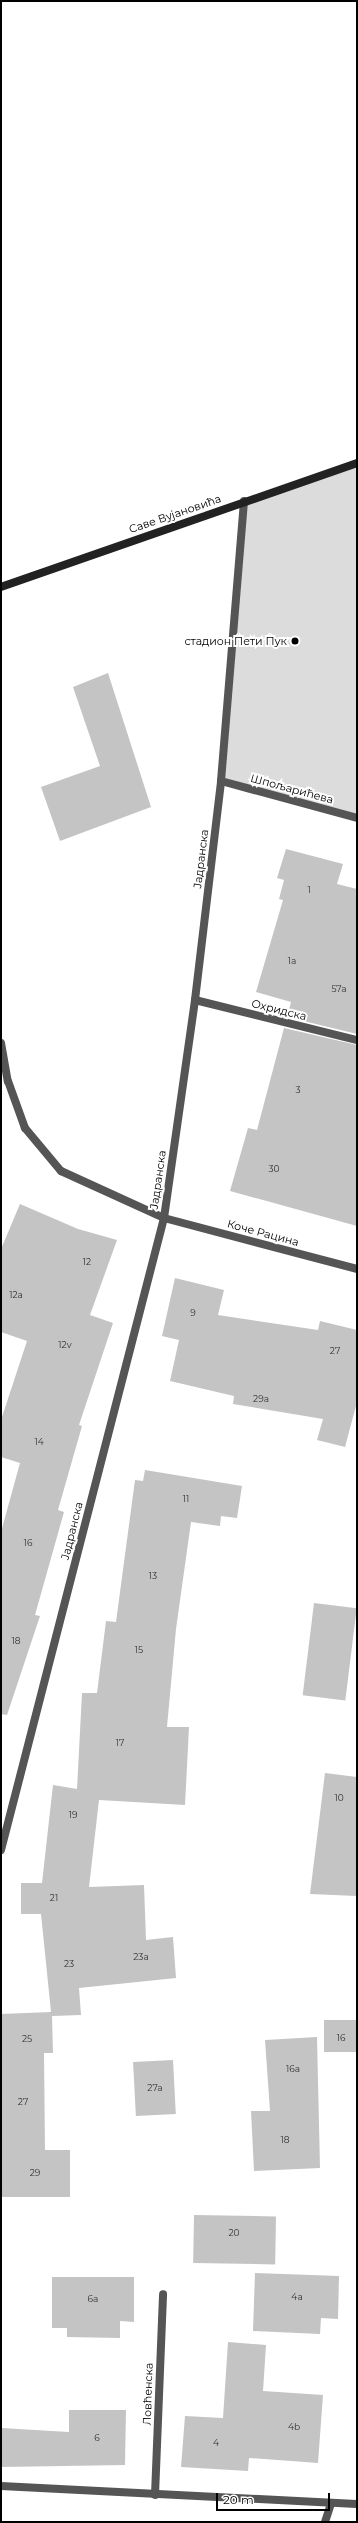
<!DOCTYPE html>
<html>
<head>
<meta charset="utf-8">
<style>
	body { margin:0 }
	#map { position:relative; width:358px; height:2523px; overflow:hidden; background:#fff; font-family:Montserrat,sans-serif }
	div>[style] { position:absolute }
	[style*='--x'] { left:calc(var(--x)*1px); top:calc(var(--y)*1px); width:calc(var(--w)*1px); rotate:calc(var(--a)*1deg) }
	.green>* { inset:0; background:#dcdcdc }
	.building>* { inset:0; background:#c4c4c4; transform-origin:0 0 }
	.street>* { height:8px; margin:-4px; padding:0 4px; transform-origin:4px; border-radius:4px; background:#555 }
	.secondary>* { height:8px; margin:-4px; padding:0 4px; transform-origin:4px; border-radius:4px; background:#222 }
	.dots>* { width:11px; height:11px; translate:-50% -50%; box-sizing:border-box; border:2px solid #fff; border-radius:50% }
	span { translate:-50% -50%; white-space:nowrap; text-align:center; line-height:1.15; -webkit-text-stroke:4px #fff; paint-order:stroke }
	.number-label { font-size:9px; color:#313131 }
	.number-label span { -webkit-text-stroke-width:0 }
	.street-label { font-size:11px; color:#000 }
	.poi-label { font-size:11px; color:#000 }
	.right { translate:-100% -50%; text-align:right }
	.frame { position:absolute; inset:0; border:2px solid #000; pointer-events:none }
	.scale { position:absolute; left:216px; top:2493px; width:114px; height:18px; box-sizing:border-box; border:2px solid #000; border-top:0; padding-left:5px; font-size:12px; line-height:14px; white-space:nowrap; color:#000; -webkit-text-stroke:3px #fff; paint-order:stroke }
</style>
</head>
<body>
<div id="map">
	<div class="green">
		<div style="clip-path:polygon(357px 463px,357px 818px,221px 781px,244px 501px)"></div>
	</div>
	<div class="building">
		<div style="clip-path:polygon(108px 673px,151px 807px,60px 841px,41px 787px,100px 766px,73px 687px)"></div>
		<div style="clip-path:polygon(286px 849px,343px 864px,337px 884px,357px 889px,357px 1034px,287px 1017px,291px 1002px,256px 992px,283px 900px,279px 899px,284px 880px,277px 878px)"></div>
		<div style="clip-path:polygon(284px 1028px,357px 1045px,357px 1226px,230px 1191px,248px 1128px,257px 1130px)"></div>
		<div style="clip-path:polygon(20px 1204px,78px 1229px,117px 1240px,90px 1315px,113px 1323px,79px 1425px,82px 1426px,58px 1510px,64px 1512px,35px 1615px,40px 1616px,7px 1715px,1px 1714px,1px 1532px,20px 1463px,1px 1457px,1px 1420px,27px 1341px,1px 1332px,1px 1249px)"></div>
		<div style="clip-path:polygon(175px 1278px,224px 1290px,218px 1315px,318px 1330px,320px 1321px,357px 1330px,357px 1402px,345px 1447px,317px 1440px,323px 1419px,233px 1404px,234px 1396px,170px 1381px,179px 1340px,162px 1336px)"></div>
		<div style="clip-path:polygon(145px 1470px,242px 1486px,237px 1518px,221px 1516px,220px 1526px,191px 1522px,176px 1629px,167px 1727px,189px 1727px,185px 1805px,99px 1800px,89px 1887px,144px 1885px,146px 1940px,173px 1937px,176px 1978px,79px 1988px,81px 2015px,52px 2016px,53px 2053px,44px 2053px,45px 2150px,70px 2150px,70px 2197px,1px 2197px,1px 2014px,51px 2012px,41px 1914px,21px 1914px,21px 1883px,42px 1883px,53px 1785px,77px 1789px,82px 1693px,97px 1693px,106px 1621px,116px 1622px,135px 1480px,143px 1481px)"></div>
		<div style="left:314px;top:1603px;width:43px;height:93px;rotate:7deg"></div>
		<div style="clip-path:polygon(325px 1773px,357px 1777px,357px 1896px,310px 1894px)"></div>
		<div style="left:357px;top:2020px;width:32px;height:33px;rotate:90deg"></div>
		<div style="clip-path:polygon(317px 2037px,320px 2168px,254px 2171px,251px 2111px,270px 2111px,265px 2040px)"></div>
		<div style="left:173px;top:2060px;width:54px;height:40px;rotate:87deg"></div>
		<div style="left:194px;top:2215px;width:82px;height:48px;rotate:1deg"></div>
		<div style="clip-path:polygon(255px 2273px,339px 2276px,338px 2319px,321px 2318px,320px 2334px,253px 2331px)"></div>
		<div style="clip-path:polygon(52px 2277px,134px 2277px,134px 2322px,120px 2321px,120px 2338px,67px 2337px,67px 2328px,52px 2328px)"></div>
		<div style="clip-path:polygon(228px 2342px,266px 2345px,263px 2391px,323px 2395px,318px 2463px,249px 2458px,248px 2471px,181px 2467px,185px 2416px,223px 2418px)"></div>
		<div style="clip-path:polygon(69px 2410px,126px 2410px,125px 2465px,1px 2467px,1px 2428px,69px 2432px)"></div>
	</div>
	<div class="street">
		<div style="--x:221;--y:781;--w:141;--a:15.2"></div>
		<div style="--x:195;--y:1000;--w:167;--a:13.9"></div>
		<div style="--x:1;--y:1043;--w:39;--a:80"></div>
		<div style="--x:8;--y:1081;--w:50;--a:70.1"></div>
		<div style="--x:25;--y:1128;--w:56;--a:50.1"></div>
		<div style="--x:61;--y:1171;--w:113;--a:24.5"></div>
		<div style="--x:164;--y:1218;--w:200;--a:14.8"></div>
		<div style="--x:1;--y:1850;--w:653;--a:-75.54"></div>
		<div style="--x:164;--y:1218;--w:220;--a:-81.9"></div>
		<div style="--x:195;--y:1000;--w:221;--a:-83.2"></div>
		<div style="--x:221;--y:781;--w:281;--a:-85.3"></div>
		<div style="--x:1;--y:2486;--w:356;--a:2.9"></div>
		<div style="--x:155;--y:2495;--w:201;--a:-87.7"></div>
		<div style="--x:325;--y:2522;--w:19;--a:-72"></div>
	</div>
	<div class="secondary">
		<div style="--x:1;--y:587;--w:377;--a:-19.2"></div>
	</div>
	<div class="dots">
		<div style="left:295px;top:641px;background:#000"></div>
	</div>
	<div class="number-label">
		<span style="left:309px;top:890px">1</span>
		<span style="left:292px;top:961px">1a</span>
		<span style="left:339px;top:989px">57a</span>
		<span style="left:298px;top:1090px">3</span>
		<span style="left:274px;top:1169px">30</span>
		<span style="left:87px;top:1262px">12</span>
		<span style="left:16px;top:1295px">12a</span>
		<span style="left:193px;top:1313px">9</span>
		<span style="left:65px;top:1345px">12v</span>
		<span style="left:335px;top:1351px">27</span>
		<span style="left:261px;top:1399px">29a</span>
		<span style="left:39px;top:1442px">14</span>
		<span style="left:186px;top:1499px">11</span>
		<span style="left:28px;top:1543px">16</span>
		<span style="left:153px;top:1576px">13</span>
		<span style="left:16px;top:1641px">18</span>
		<span style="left:139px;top:1650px">15</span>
		<span style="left:120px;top:1743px">17</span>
		<span style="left:339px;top:1798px">10</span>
		<span style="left:73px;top:1815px">19</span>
		<span style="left:54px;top:1898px">21</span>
		<span style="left:141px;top:1957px">23a</span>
		<span style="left:69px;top:1964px">23</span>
		<span style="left:341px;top:2038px">16</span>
		<span style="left:27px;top:2039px">25</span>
		<span style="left:293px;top:2069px">16a</span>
		<span style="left:155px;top:2088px">27a</span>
		<span style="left:23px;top:2102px">27</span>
		<span style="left:285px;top:2140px">18</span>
		<span style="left:35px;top:2173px">29</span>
		<span style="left:234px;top:2233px">20</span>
		<span style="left:297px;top:2297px">4a</span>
		<span style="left:93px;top:2299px">6a</span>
		<span style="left:294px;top:2427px">4b</span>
		<span style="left:97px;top:2438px">6</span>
		<span style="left:216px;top:2443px">4</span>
	</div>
	<div class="street-label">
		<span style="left:175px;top:514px;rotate:-19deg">Саве Вујановића</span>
		<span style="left:292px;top:789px;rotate:15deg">Шпољарићева</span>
		<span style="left:201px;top:859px;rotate:-83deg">Јадранска</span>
		<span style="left:279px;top:1010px;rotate:14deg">Охридска</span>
		<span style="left:158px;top:1180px;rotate:-82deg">Јадранска</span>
		<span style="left:263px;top:1233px;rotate:15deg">Коче Рацина</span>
		<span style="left:72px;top:1531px;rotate:-76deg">Јадранска</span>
		<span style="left:148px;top:2394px;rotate:-88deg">Ловћенска</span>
	</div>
	<div class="poi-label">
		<span class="right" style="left:287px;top:641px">стадион Пети Пук</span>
	</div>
	<div class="frame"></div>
	<div class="scale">20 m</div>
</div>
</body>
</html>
